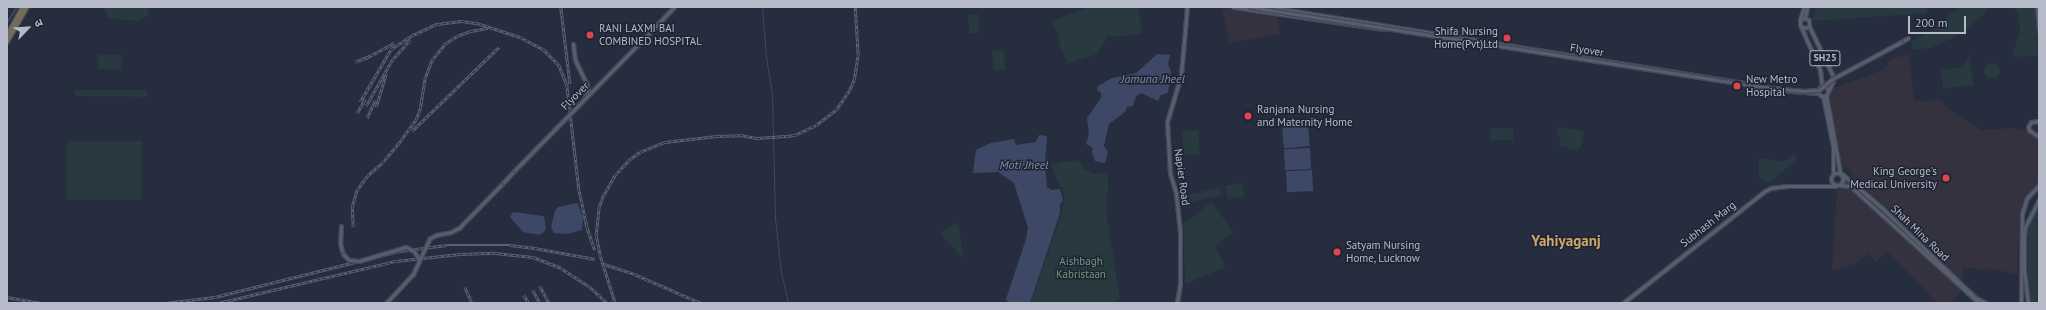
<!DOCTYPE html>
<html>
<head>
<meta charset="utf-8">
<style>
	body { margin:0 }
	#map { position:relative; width:2046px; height:310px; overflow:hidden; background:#262d3e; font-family:"PT Sans","Noto Sans Devanagari",sans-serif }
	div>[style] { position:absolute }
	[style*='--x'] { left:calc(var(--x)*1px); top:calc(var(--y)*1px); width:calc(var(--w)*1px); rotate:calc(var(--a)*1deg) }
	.medical>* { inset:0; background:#35323f }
	.green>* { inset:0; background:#28393f; transform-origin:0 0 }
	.round { border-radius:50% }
	.water>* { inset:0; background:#3c4866; transform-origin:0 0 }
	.stream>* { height:1px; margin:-0.5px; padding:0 0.5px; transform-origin:0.5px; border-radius:0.5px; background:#3c4866 }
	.canal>* { height:2px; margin:-1px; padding:0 1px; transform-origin:1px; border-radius:1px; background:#3c4866 }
	.roads { filter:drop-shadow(1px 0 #434857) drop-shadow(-1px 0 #434857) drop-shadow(0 1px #434857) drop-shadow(0 -1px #434857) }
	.major>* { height:3px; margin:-1.5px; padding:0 1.5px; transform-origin:1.5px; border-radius:1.5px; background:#585e6e }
	.major>.ring { margin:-1.5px; padding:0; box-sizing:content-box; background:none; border:3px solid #585e6e; border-radius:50% }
	.highway>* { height:3.5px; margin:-1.75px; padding:0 1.75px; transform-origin:1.75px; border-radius:1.75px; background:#736d57 }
	.rail>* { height:2.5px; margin-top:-1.25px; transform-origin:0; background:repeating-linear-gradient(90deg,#1f2433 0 3px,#5c6275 0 6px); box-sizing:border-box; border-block:1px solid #5c6275 }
	.bridges { filter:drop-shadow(1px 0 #434857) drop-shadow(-1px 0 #434857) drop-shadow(0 1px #434857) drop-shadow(0 -1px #434857) }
	.major-bridge>* { height:3px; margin:-1.5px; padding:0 1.5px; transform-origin:1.5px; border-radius:1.5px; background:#585e6e }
	.dots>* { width:11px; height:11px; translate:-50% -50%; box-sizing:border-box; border:2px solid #1f2433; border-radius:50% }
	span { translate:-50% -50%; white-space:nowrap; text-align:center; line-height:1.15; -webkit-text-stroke:3px #1f2433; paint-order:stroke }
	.shield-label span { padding:1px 3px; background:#1f2433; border:1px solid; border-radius:3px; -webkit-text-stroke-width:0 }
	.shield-label { font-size:10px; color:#b6bac9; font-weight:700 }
	.poi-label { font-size:11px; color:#b6bac9 }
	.left { translate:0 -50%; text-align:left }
	.right { translate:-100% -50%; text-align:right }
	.street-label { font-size:11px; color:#b6bac9 }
	.park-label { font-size:11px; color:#6f987f }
	.water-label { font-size:12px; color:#7f8daf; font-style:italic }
	.district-label { font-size:15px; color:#cfa66a; font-weight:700 }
	.frame { position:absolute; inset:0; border:8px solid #b6bac9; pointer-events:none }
	.north { position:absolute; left:8px; top:8px; width:40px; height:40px; -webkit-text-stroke:3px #1f2433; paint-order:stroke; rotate:65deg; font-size:11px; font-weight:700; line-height:16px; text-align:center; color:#b6bac9 }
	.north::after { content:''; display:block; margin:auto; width:14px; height:18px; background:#b6bac9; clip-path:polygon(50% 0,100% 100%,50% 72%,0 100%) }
	.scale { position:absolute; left:1908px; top:16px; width:58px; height:18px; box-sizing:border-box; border:2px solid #b6bac9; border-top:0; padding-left:5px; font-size:12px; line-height:14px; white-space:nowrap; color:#b6bac9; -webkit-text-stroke:3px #1f2433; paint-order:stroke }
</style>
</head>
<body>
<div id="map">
	<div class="medical">
		<div style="clip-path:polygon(1222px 7px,1277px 15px,1280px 34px,1230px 43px)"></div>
		<div style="clip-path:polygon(1909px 54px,1914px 99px,1916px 101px,1941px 100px,1948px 109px,1981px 130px,2015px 128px,2024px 130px,2039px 140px,2039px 182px,2023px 201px,2019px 220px,2017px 274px,1987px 268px,1987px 270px,1963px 267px,1962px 281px,1964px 283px,1961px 291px,1950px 303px,1938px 303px,1887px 251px,1876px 262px,1867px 253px,1858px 263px,1832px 271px,1837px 188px,1848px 187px,1854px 182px,1851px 171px,1842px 165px,1840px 161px,1830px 98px,1834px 88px,1875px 73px,1883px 69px,1891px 59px)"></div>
	</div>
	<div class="green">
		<div style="clip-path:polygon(104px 7px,148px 7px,149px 11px,148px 15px,139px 21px,114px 19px,108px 18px)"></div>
		<div style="clip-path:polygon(1089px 7px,1138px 7px,1143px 33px,1134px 35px,1107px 37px,1097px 54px,1068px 63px,1060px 47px,1058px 33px,1053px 27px,1052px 21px)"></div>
		<div style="clip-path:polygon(1817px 7px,1926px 7px,1928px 13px,1814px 21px,1812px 20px)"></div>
		<div style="clip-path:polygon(1960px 7px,1989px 7px,1986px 12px,1966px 30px,1951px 39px,1931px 48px,1912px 50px,1911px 42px,1938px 27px,1939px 23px)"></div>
		<div style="clip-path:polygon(2014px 7px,2036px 7px,2039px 56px,2014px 57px,2013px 52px,2020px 32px,2018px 15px)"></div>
		<div style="left:978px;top:14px;width:19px;height:10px;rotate:87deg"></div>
		<div style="left:1004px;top:50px;width:20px;height:12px;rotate:87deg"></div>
		<div style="left:98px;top:54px;width:24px;height:15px;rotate:2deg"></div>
		<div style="clip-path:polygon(1969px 55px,1974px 85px,1943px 89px,1941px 69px,1959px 68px,1965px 64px)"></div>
		<div class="round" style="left:1984px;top:63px;width:16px;height:16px"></div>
		<div style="clip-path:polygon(75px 90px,147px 90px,147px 97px,75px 96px)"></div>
		<div style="clip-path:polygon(1558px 127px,1584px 131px,1581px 147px,1578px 151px,1559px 146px,1561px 138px,1556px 136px)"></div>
		<div style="left:1513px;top:128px;width:12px;height:22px;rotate:90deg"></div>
		<div style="left:1198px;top:130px;width:24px;height:16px;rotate:85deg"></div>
		<div style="left:142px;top:141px;width:59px;height:75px;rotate:90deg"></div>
		<div style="clip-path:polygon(1793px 154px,1797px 159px,1769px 183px,1759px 178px,1758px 158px,1777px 161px,1787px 160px)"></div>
		<div style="clip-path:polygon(1078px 161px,1084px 169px,1094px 174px,1107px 172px,1109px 193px,1107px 195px,1107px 216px,1120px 299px,1111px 303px,1031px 303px,1061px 215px,1064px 200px,1064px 194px,1051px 166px,1063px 162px)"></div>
		<div style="clip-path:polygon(1243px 183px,1244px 197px,1228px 199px,1225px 186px)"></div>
		<div style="left:1220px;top:187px;width:8px;height:33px;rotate:76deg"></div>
		<div style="clip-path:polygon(1212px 202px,1233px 232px,1215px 246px,1226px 267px,1185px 284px,1183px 224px)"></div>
		<div style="clip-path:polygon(2039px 203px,2039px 303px,2030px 303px,2025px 240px,2026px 232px)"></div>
		<div style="clip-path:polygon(958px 222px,964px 260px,940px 233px)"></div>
	</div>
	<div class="water">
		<div style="clip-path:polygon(1157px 54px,1170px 55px,1168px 64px,1171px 71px,1168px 93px,1161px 95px,1158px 101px,1141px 93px,1136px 96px,1133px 106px,1127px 107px,1125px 112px,1109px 124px,1104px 146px,1108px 152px,1105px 163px,1095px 161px,1092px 152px,1093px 148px,1086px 144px,1089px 134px,1087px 118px,1101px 98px,1101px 93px,1097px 90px,1098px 86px,1112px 78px,1136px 73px)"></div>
		<div style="left:1308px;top:125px;width:21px;height:26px;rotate:85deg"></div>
		<div style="clip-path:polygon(1039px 135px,1047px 136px,1045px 164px,1047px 187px,1051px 190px,1060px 189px,1063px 200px,1060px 205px,1060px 213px,1030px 303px,1009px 303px,1006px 299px,1026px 239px,1028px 228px,1014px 183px,998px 172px,973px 173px,976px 150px,991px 143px,1014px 139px,1016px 145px,1036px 142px)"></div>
		<div style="left:1310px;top:148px;width:21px;height:26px;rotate:87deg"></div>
		<div style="left:1312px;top:170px;width:21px;height:26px;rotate:87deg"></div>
		<div style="clip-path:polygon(576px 203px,578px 204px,583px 218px,582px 230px,567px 234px,554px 233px,551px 227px,555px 211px,558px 207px)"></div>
		<div style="clip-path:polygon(513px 212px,544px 216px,546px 228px,544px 232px,540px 235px,523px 232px,510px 217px)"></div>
	</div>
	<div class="stream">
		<div style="--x:762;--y:7;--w:50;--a:85.4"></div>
		<div style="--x:766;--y:57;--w:37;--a:81"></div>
		<div style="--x:772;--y:94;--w:124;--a:88.6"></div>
		<div style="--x:775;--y:218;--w:54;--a:83.7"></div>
		<div style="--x:781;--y:272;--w:32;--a:77"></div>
	</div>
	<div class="canal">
		<div style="--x:8;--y:21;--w:17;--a:-57"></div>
	</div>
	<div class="roads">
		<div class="major">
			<div style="--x:1233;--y:7;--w:152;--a:8.3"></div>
			<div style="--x:1269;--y:7;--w:482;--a:9.1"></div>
			<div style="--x:2037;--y:7;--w:25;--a:85"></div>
			<div style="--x:1805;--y:18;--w:11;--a:-80"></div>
			<div style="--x:1800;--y:20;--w:14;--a:-73"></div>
			<div style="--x:1809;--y:26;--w:4;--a:153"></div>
			<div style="--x:1805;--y:28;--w:3;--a:-162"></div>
			<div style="--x:1802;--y:27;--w:3;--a:-135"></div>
			<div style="--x:1800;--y:25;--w:5;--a:-90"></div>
			<div style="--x:1800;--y:20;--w:5;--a:-22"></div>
			<div style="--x:1805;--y:18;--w:4;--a:27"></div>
			<div style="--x:1809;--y:20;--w:6;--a:90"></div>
			<div style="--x:1809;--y:26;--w:55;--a:64.4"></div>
			<div style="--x:1833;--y:76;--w:5;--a:90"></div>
			<div style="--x:1833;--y:81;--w:12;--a:114"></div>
			<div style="--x:1801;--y:27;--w:47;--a:66.2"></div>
			<div style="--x:1820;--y:70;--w:17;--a:83"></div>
			<div style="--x:649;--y:33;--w:36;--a:-46"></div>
			<div style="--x:1901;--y:42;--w:8;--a:-30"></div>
			<div style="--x:573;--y:44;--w:16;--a:83"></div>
			<div style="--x:575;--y:60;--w:28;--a:64"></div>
			<div style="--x:587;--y:85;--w:7;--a:82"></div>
			<div style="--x:588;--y:92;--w:7;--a:124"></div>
			<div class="ring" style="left:1818px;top:86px;width:7px;height:7px"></div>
			<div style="--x:1766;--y:89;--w:52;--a:4.4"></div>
			<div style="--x:1826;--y:95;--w:78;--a:79.7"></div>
			<div style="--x:1823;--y:96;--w:51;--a:78.7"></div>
			<div style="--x:1833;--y:146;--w:28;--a:90"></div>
			<div style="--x:2039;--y:121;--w:8;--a:173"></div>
			<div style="--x:2031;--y:122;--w:6;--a:121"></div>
			<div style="--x:2028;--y:127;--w:3;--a:72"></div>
			<div style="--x:2029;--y:130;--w:12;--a:35"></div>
			<div class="ring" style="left:1831px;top:173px;width:9px;height:9px"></div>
			<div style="--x:1842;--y:174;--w:52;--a:40.4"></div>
			<div style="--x:1882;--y:208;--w:110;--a:43.9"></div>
			<div style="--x:1961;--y:284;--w:21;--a:43"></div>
			<div style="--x:1976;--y:298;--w:11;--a:27"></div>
			<div style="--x:501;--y:185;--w:21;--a:-47"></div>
			<div style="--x:1840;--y:185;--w:10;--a:6"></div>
			<div style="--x:1850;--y:186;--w:174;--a:42.2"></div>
			<div style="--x:341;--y:226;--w:17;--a:93"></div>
			<div style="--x:340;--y:243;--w:11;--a:75"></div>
			<div style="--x:1177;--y:303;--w:18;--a:-81"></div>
			<div style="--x:1180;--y:285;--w:53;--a:-90"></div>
			<div style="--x:1180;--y:232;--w:39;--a:-96"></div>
			<div style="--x:1176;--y:193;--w:21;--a:-107"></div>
			<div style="--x:1170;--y:173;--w:51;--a:-93.4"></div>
			<div style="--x:1167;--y:122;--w:49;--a:-73.4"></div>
			<div style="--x:1181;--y:75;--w:68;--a:-85"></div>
			<div style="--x:1623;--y:303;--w:181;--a:-38.3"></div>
			<div style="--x:1765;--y:191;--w:7;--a:-27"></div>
			<div style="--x:1771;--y:188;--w:16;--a:-7"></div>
			<div style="--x:1787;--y:186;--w:49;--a:0"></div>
			<div style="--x:2021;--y:303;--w:89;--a:-89.4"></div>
			<div style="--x:2022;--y:214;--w:17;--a:-73"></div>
			<div style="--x:2027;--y:198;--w:18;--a:-47"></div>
			<div style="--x:2028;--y:303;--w:35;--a:-97"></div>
			<div style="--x:2024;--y:268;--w:33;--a:-90"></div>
			<div style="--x:2024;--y:235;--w:8;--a:-83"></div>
			<div style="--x:2025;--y:227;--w:31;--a:-63"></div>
		</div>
		<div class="highway">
			<div style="--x:7;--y:36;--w:33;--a:-61"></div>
			<div style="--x:7;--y:42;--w:40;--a:-60.3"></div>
		</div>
	</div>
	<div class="rail">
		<div style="--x:561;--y:7;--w:77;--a:83.2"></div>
		<div style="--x:366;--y:58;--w:32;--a:-28"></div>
		<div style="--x:355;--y:62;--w:16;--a:-22"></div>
		<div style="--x:360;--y:102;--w:61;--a:-59.7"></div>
		<div style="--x:391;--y:49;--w:24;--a:-33"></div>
		<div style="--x:411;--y:36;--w:29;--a:-25"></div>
		<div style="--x:437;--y:24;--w:25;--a:-7"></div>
		<div style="--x:462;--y:21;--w:18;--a:9"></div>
		<div style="--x:480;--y:24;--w:42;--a:18"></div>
		<div style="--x:520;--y:37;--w:26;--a:28"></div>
		<div style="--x:543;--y:49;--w:23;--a:45"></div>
		<div style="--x:559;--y:65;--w:22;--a:68"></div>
		<div style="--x:567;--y:85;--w:105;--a:83.4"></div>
		<div style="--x:579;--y:189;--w:39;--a:78"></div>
		<div style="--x:587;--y:227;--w:24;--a:71"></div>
		<div style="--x:366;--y:106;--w:53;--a:-60.5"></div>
		<div style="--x:392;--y:60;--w:27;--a:-48"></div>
		<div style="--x:376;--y:107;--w:34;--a:-73"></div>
		<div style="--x:357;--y:113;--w:16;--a:-60"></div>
		<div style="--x:367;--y:118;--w:20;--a:-66"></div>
		<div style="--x:412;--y:131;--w:121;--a:-44"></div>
		<div style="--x:353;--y:227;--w:20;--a:-93"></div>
		<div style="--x:352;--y:207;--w:18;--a:-74"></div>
		<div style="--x:357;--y:190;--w:17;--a:-54"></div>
		<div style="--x:367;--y:176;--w:20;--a:-41"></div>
		<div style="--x:382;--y:163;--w:30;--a:-50"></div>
		<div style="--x:401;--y:140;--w:26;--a:-54"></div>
		<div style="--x:416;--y:119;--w:11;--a:-68"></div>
		<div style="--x:420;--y:109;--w:31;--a:-81"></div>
		<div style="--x:425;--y:78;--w:19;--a:-69"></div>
		<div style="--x:432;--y:60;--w:22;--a:-51"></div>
		<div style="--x:446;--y:43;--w:13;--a:-32"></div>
		<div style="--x:457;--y:36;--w:15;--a:-20"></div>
		<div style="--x:471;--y:31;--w:17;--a:-10"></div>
		<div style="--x:604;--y:264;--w:32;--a:18"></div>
		<div style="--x:634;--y:274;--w:73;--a:23.4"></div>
		<div style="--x:540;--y:286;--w:19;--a:62"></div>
		<div style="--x:465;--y:287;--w:17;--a:66"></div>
		<div style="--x:533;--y:290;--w:15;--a:62"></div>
		<div style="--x:524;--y:295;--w:9;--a:58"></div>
		<div style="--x:7;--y:297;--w:36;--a:10"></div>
		<div style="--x:165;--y:303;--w:50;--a:-6.8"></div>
		<div style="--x:215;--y:297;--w:191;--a:-14"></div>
		<div style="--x:400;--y:251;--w:47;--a:-7.3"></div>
		<div style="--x:447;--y:245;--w:63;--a:0"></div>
		<div style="--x:510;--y:245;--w:25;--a:7"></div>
		<div style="--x:535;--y:248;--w:61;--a:10.4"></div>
		<div style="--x:218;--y:303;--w:183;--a:-13.3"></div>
		<div style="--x:396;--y:261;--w:64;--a:-6.2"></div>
		<div style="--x:460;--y:254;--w:35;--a:-2"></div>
		<div style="--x:495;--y:253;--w:38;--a:6"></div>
		<div style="--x:533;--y:257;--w:30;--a:21"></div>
		<div style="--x:561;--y:268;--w:33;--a:33"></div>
		<div style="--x:589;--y:286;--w:25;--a:43"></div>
		<div style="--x:615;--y:303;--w:49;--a:-107.7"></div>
		<div style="--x:600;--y:256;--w:21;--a:-101"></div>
		<div style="--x:596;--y:235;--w:28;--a:-84"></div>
		<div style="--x:599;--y:207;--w:12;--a:-70"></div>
		<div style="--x:603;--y:196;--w:24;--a:-60"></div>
		<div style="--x:615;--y:175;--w:22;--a:-47"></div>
		<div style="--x:630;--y:159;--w:12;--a:-35"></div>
		<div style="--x:640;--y:152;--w:27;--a:-22"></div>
		<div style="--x:665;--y:142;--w:52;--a:-6.6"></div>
		<div style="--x:717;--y:136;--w:23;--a:-2"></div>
		<div style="--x:740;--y:135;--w:17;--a:10"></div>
		<div style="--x:757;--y:138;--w:29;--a:-4"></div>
		<div style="--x:786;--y:136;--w:9;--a:-6"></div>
		<div style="--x:795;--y:135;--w:23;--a:-25"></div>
		<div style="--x:816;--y:125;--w:25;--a:-37"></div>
		<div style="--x:836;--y:110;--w:23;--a:-56"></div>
		<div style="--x:849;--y:91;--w:12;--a:-66"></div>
		<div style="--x:854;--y:80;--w:24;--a:-81"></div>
		<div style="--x:858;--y:56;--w:49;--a:-93.5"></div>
	</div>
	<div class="bridges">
		<div class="major-bridge">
			<div style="--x:1250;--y:7;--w:518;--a:8.88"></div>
			<div style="--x:1762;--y:87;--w:41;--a:5.6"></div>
			<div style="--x:1803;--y:91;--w:16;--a:-4"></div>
			<div style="--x:1819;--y:90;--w:17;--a:-40"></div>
			<div style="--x:1832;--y:79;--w:78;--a:-28.2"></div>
			<div style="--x:515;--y:170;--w:192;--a:-45.6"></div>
			<div style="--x:343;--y:254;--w:8;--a:45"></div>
			<div style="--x:349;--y:260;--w:10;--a:6"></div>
			<div style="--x:359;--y:261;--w:49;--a:-16.6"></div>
			<div style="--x:406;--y:247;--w:9;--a:27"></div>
			<div style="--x:414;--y:251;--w:10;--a:61"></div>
			<div style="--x:386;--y:303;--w:40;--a:-47"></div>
			<div style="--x:413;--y:274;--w:38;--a:-65"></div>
			<div style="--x:429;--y:239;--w:8;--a:-30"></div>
			<div style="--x:436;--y:235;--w:15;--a:-11"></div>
			<div style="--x:451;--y:232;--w:9;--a:-27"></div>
			<div style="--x:459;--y:228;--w:60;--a:-45.7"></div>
		</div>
	</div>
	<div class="dots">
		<div style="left:590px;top:35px;background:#e0444e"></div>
		<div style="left:1507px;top:38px;background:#e0444e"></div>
		<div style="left:1737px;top:86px;background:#e0444e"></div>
		<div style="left:1248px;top:116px;background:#e0444e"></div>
		<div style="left:1946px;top:178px;background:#e0444e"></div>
		<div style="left:1337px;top:252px;background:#e0444e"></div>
	</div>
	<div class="shield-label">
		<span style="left:1825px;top:58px">SH25</span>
	</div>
	<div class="poi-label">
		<span class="left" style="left:599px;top:35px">RANI LAXMI BAI<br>COMBINED HOSPITAL</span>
		<span class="right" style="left:1498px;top:38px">Shifa Nursing<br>Home(Pvt)Ltd</span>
		<span class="left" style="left:1746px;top:86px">New Metro<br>Hospital</span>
		<span class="left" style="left:1257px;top:116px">Ranjana Nursing<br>and Maternity Home</span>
		<span class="right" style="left:1937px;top:178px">King George's<br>Medical University</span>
		<span class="left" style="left:1346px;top:252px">Satyam Nursing<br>Home, Lucknow</span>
	</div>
	<div class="street-label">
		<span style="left:1587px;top:50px;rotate:9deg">Flyover</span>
		<span style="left:575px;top:96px;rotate:-45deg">Flyover</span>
		<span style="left:1182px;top:177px;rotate:82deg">Napier Road</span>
		<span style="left:1708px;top:224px;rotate:-38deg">Subhash Marg</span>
		<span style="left:1920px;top:233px;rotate:44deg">Shah Mina Road</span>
	</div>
	<div class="park-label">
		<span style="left:1081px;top:268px">Aishbagh<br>Kabristaan</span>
	</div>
	<div class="water-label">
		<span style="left:1153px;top:79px">Jamuna Jheel</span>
		<span style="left:1024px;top:165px">Moti Jheel</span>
	</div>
	<div class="district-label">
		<span style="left:1566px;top:241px">Yahiyaganj</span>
	</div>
	<div class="frame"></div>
	<div class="north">उ</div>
	<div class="scale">200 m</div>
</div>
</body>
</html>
